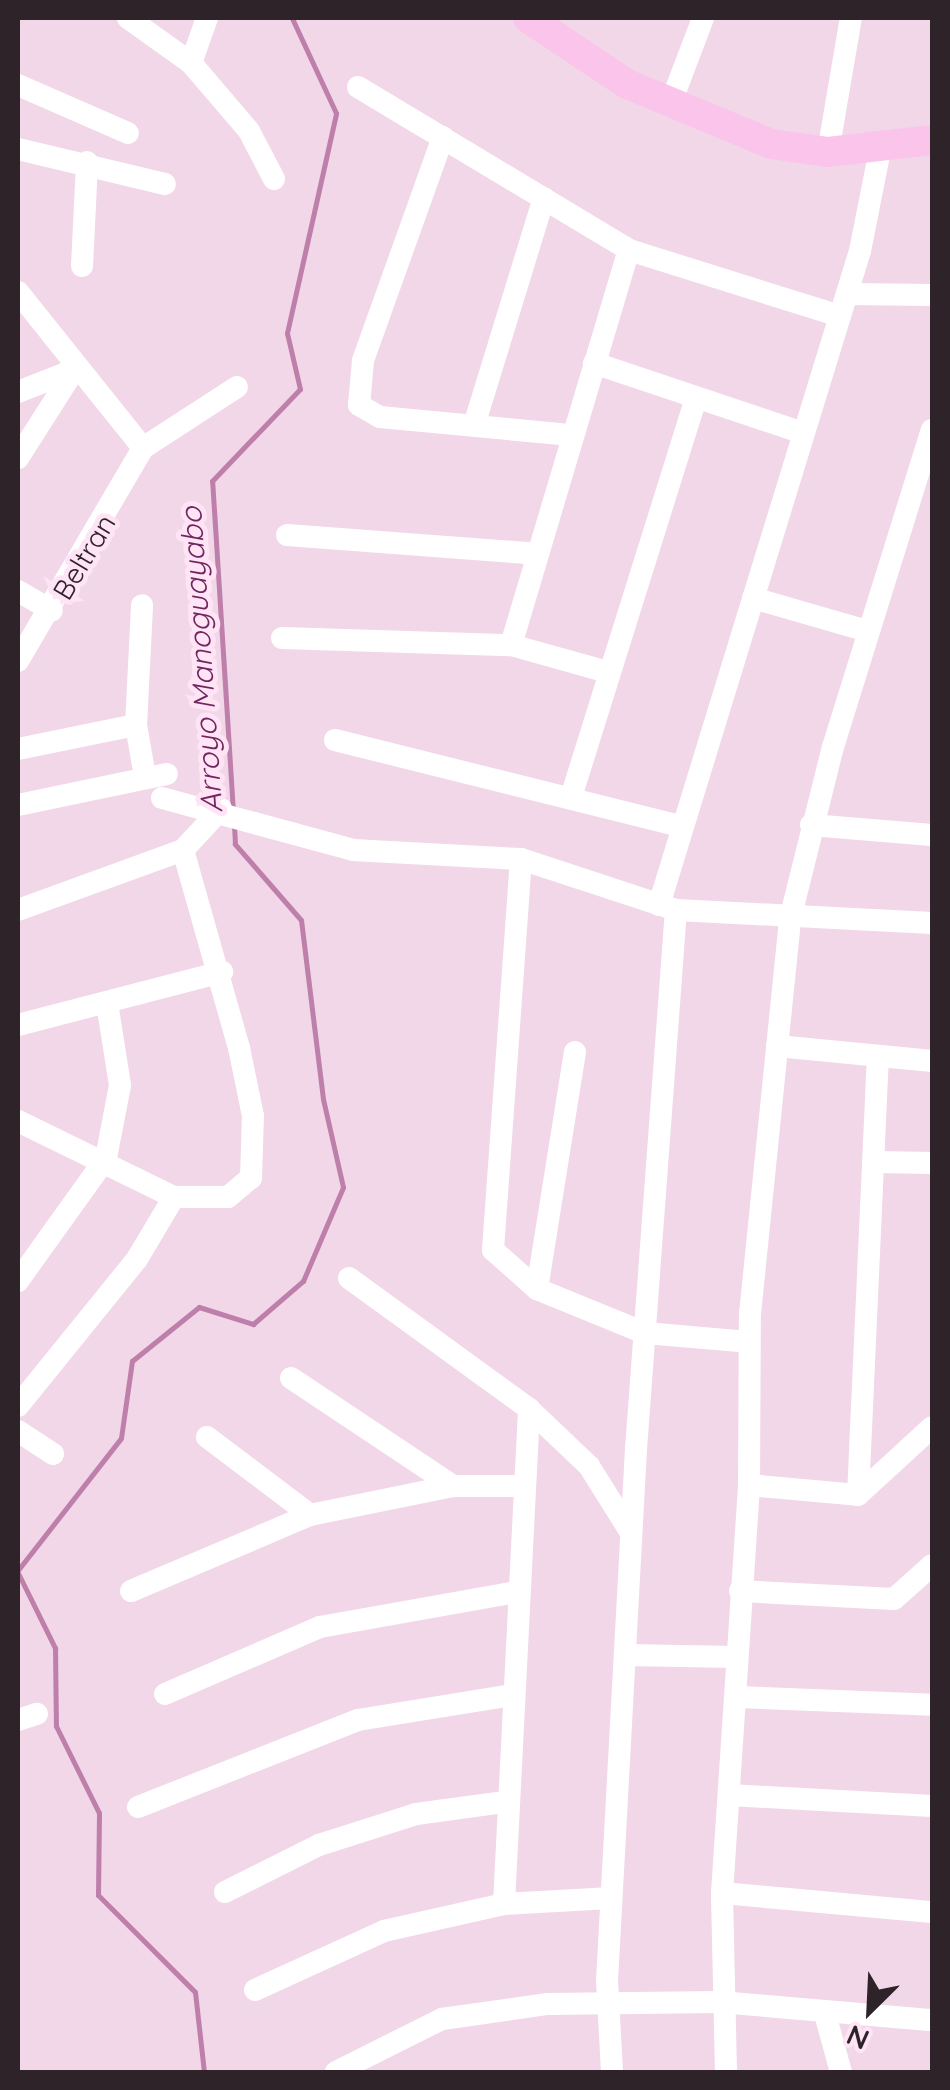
<!DOCTYPE html>
<html>
<head>
<meta charset="utf-8">
<style>
	body { margin:0 }
	#map { position:relative; width:950px; height:2090px; overflow:hidden; background:#f2d7e9; font-family:Quicksand,sans-serif }
	div>[style] { position:absolute }
	[style*='--x'] { left:calc(var(--x)*1px); top:calc(var(--y)*1px); width:calc(var(--w)*1px); rotate:calc(var(--a)*1deg) }
	.stream>* { height:5px; margin:-2.5px; padding:0 2.5px; transform-origin:2.5px; border-radius:2.5px; background:#be7fab }
	.minor>* { height:22px; margin:-11px; padding:0 11px; transform-origin:11px; border-radius:11px; background:#fff }
	.major>* { height:30px; margin:-15px; padding:0 15px; transform-origin:15px; border-radius:15px; background:#fbc4eb }
	span { translate:-50% -50%; white-space:nowrap; text-align:center; line-height:1.15; -webkit-text-stroke:10px #ffe4f6; paint-order:stroke }
	.street-label { font-size:28px; color:#2d2329 }
	.water-label { font-size:30px; color:#70265e; font-style:italic }
	.frame { position:absolute; inset:0; border:20px solid #2d2329; pointer-events:none }
	.north { position:absolute; left:820px; top:1960px; width:100px; height:100px; -webkit-text-stroke:8px #ffe4f6; paint-order:stroke; rotate:204deg; font-size:28px; font-weight:700; line-height:40px; text-align:center; color:#2d2329 }
	.north::after { content:''; display:block; margin:auto; width:35px; height:45px; background:#2d2329; clip-path:polygon(50% 0,100% 100%,50% 72%,0 100%) }
</style>
</head>
<body>
<div id="map">
	<div class="stream">
		<div style="--x:233;--y:812;--w:332;--a:-93.6"></div>
		<div style="--x:212;--y:481;--w:127;--a:-46.3"></div>
		<div style="--x:300;--y:389;--w:57;--a:-103.1"></div>
		<div style="--x:287;--y:333;--w:225;--a:-77.4"></div>
		<div style="--x:336;--y:113;--w:105;--a:-114.9"></div>
		<div style="--x:18;--y:1570;--w:167;--a:-52"></div>
		<div style="--x:121;--y:1438;--w:78;--a:-81.9"></div>
		<div style="--x:132;--y:1361;--w:86;--a:-38.9"></div>
		<div style="--x:199;--y:1307;--w:57;--a:17.5"></div>
		<div style="--x:253;--y:1324;--w:66;--a:-40.7"></div>
		<div style="--x:303;--y:1281;--w:102;--a:-66.9"></div>
		<div style="--x:343;--y:1187;--w:90;--a:-102.8"></div>
		<div style="--x:323;--y:1099;--w:180;--a:-97"></div>
		<div style="--x:301;--y:920;--w:101;--a:-131"></div>
		<div style="--x:235;--y:844;--w:21;--a:-93"></div>
		<div style="--x:18;--y:1573;--w:84;--a:63.7"></div>
		<div style="--x:55;--y:1648;--w:78;--a:89.3"></div>
		<div style="--x:56;--y:1726;--w:97;--a:63.7"></div>
		<div style="--x:99;--y:1813;--w:82;--a:90.7"></div>
		<div style="--x:98;--y:1895;--w:137;--a:45"></div>
		<div style="--x:195;--y:1992;--w:81;--a:83.6"></div>
	</div>
	<div class="minor">
		<div style="--x:128;--y:18;--w:77;--a:35.5"></div>
		<div style="--x:191;--y:63;--w:89;--a:49.5"></div>
		<div style="--x:249;--y:131;--w:54;--a:62.5"></div>
		<div style="--x:191;--y:63;--w:48;--a:-70.4"></div>
		<div style="--x:18;--y:85;--w:120;--a:23.6"></div>
		<div style="--x:358;--y:87;--w:316;--a:31"></div>
		<div style="--x:629;--y:250;--w:221;--a:17.4"></div>
		<div style="--x:670;--y:105;--w:93;--a:-69.2"></div>
		<div style="--x:443;--y:137;--w:238;--a:109.7"></div>
		<div style="--x:363;--y:361;--w:44;--a:95.2"></div>
		<div style="--x:359;--y:405;--w:24;--a:30"></div>
		<div style="--x:380;--y:417;--w:190;--a:5.4"></div>
		<div style="--x:18;--y:149;--w:151;--a:13.4"></div>
		<div style="--x:828;--y:152;--w:136;--a:-80.3"></div>
		<div style="--x:82;--y:266;--w:104;--a:-87.2"></div>
		<div style="--x:18;--y:292;--w:200;--a:51.3"></div>
		<div style="--x:847;--y:294;--w:85;--a:0.7"></div>
		<div style="--x:594;--y:363;--w:220;--a:18.5"></div>
		<div style="--x:18;--y:392;--w:60;--a:-21.4"></div>
		<div style="--x:475;--y:422;--w:234;--a:-72.9"></div>
		<div style="--x:143;--y:448;--w:112;--a:-33"></div>
		<div style="--x:18;--y:458;--w:104;--a:-57.5"></div>
		<div style="--x:287;--y:535;--w:251;--a:4.3"></div>
		<div style="--x:18;--y:591;--w:39;--a:30"></div>
		<div style="--x:753;--y:598;--w:119;--a:16.1"></div>
		<div style="--x:282;--y:638;--w:229;--a:1.8"></div>
		<div style="--x:511;--y:645;--w:101;--a:15.6"></div>
		<div style="--x:511;--y:645;--w:412;--a:-73.4"></div>
		<div style="--x:18;--y:661;--w:247;--a:-59.6"></div>
		<div style="--x:136;--y:725;--w:41;--a:80.1"></div>
		<div style="--x:335;--y:740;--w:355;--a:14"></div>
		<div style="--x:18;--y:749;--w:120;--a:-11.5"></div>
		<div style="--x:136;--y:725;--w:120;--a:-87.1"></div>
		<div style="--x:571;--y:797;--w:418;--a:-72.6"></div>
		<div style="--x:162;--y:798;--w:198;--a:15.2"></div>
		<div style="--x:353;--y:850;--w:168;--a:3.1"></div>
		<div style="--x:521;--y:859;--w:163;--a:18.2"></div>
		<div style="--x:676;--y:910;--w:256;--a:2.9"></div>
		<div style="--x:18;--y:805;--w:152;--a:-11.8"></div>
		<div style="--x:811;--y:825;--w:121;--a:4.7"></div>
		<div style="--x:521;--y:859;--w:392;--a:94.1"></div>
		<div style="--x:493;--y:1250;--w:59;--a:41.6"></div>
		<div style="--x:537;--y:1289;--w:117;--a:22.2"></div>
		<div style="--x:645;--y:1333;--w:104;--a:4.9"></div>
		<div style="--x:659;--y:905;--w:684;--a:-72.92"></div>
		<div style="--x:860;--y:251;--w:103;--a:-78.8"></div>
		<div style="--x:18;--y:910;--w:176;--a:-20"></div>
		<div style="--x:183;--y:850;--w:56;--a:-47.2"></div>
		<div style="--x:18;--y:1025;--w:211;--a:-14.6"></div>
		<div style="--x:777;--y:1046;--w:156;--a:5.5"></div>
		<div style="--x:18;--y:1121;--w:174;--a:26"></div>
		<div style="--x:174;--y:1197;--w:54;--a:0"></div>
		<div style="--x:228;--y:1197;--w:30;--a:-40"></div>
		<div style="--x:251;--y:1178;--w:62;--a:-88.2"></div>
		<div style="--x:253;--y:1116;--w:69;--a:-101.6"></div>
		<div style="--x:239;--y:1048;--w:206;--a:-105.8"></div>
		<div style="--x:873;--y:1162;--w:59;--a:1"></div>
		<div style="--x:349;--y:1278;--w:223;--a:36"></div>
		<div style="--x:529;--y:1409;--w:83;--a:43.5"></div>
		<div style="--x:589;--y:1466;--w:79;--a:57.9"></div>
		<div style="--x:18;--y:1281;--w:151;--a:-54.4"></div>
		<div style="--x:106;--y:1158;--w:74;--a:-79.1"></div>
		<div style="--x:120;--y:1085;--w:83;--a:-99"></div>
		<div style="--x:537;--y:1289;--w:240;--a:-80.9"></div>
		<div style="--x:291;--y:1378;--w:195;--a:33.7"></div>
		<div style="--x:18;--y:1406;--w:189;--a:-51"></div>
		<div style="--x:137;--y:1259;--w:72;--a:-59.2"></div>
		<div style="--x:18;--y:1431;--w:42;--a:33.3"></div>
		<div style="--x:207;--y:1437;--w:129;--a:37.1"></div>
		<div style="--x:749;--y:1485;--w:109;--a:5.2"></div>
		<div style="--x:858;--y:1495;--w:100;--a:-42.6"></div>
		<div style="--x:858;--y:1495;--w:434;--a:-87.4"></div>
		<div style="--x:131;--y:1591;--w:194;--a:-23"></div>
		<div style="--x:310;--y:1515;--w:146;--a:-11.5"></div>
		<div style="--x:453;--y:1486;--w:72;--a:0"></div>
		<div style="--x:740;--y:1591;--w:154;--a:3"></div>
		<div style="--x:894;--y:1599;--w:51;--a:-41.8"></div>
		<div style="--x:625;--y:1655;--w:112;--a:1"></div>
		<div style="--x:165;--y:1694;--w:169;--a:-23.4"></div>
		<div style="--x:320;--y:1627;--w:200;--a:-10.1"></div>
		<div style="--x:737;--y:1697;--w:195;--a:2.3"></div>
		<div style="--x:18;--y:1720;--w:20;--a:-18"></div>
		<div style="--x:729;--y:1795;--w:203;--a:3.1"></div>
		<div style="--x:138;--y:1807;--w:237;--a:-21.6"></div>
		<div style="--x:358;--y:1720;--w:156;--a:-9.2"></div>
		<div style="--x:225;--y:1892;--w:105;--a:-26.6"></div>
		<div style="--x:319;--y:1845;--w:102;--a:-17.7"></div>
		<div style="--x:416;--y:1814;--w:90;--a:-7.7"></div>
		<div style="--x:722;--y:1893;--w:211;--a:5.2"></div>
		<div style="--x:504;--y:1904;--w:496;--a:-87.1"></div>
		<div style="--x:255;--y:1990;--w:142;--a:-24.6"></div>
		<div style="--x:384;--y:1931;--w:123;--a:-12.7"></div>
		<div style="--x:504;--y:1904;--w:107;--a:-3.2"></div>
		<div style="--x:825;--y:2014;--w:60;--a:74.6"></div>
		<div style="--x:336;--y:2072;--w:119;--a:-26.6"></div>
		<div style="--x:442;--y:2019;--w:107;--a:-8.1"></div>
		<div style="--x:548;--y:2004;--w:172;--a:-0.7"></div>
		<div style="--x:720;--y:2002;--w:213;--a:4.9"></div>
		<div style="--x:612;--y:2072;--w:91;--a:-93.1"></div>
		<div style="--x:607;--y:1981;--w:533;--a:-86.88"></div>
		<div style="--x:636;--y:1449;--w:540;--a:-85.76"></div>
		<div style="--x:726;--y:2072;--w:179;--a:-91.3"></div>
		<div style="--x:722;--y:1893;--w:409;--a:-86.2"></div>
		<div style="--x:749;--y:1485;--w:171;--a:-89.7"></div>
		<div style="--x:750;--y:1314;--w:397;--a:-84.2"></div>
		<div style="--x:790;--y:919;--w:177;--a:-76"></div>
		<div style="--x:833;--y:747;--w:332;--a:-72.7"></div>
	</div>
	<div class="major">
		<div style="--x:528;--y:18;--w:119;--a:33.7"></div>
		<div style="--x:627;--y:84;--w:156;--a:22.6"></div>
		<div style="--x:771;--y:144;--w:58;--a:8"></div>
		<div style="--x:828;--y:152;--w:105;--a:-6.6"></div>
	</div>
	<div class="street-label">
		<span style="left:84px;top:557px;rotate:-59deg">Beltran</span>
	</div>
	<div class="water-label">
		<span style="left:201px;top:660px;rotate:-94deg">Arroyo Manoguayabo</span>
	</div>
	<div class="frame"></div>
	<div class="north">N</div>
</div>
</body>
</html>
